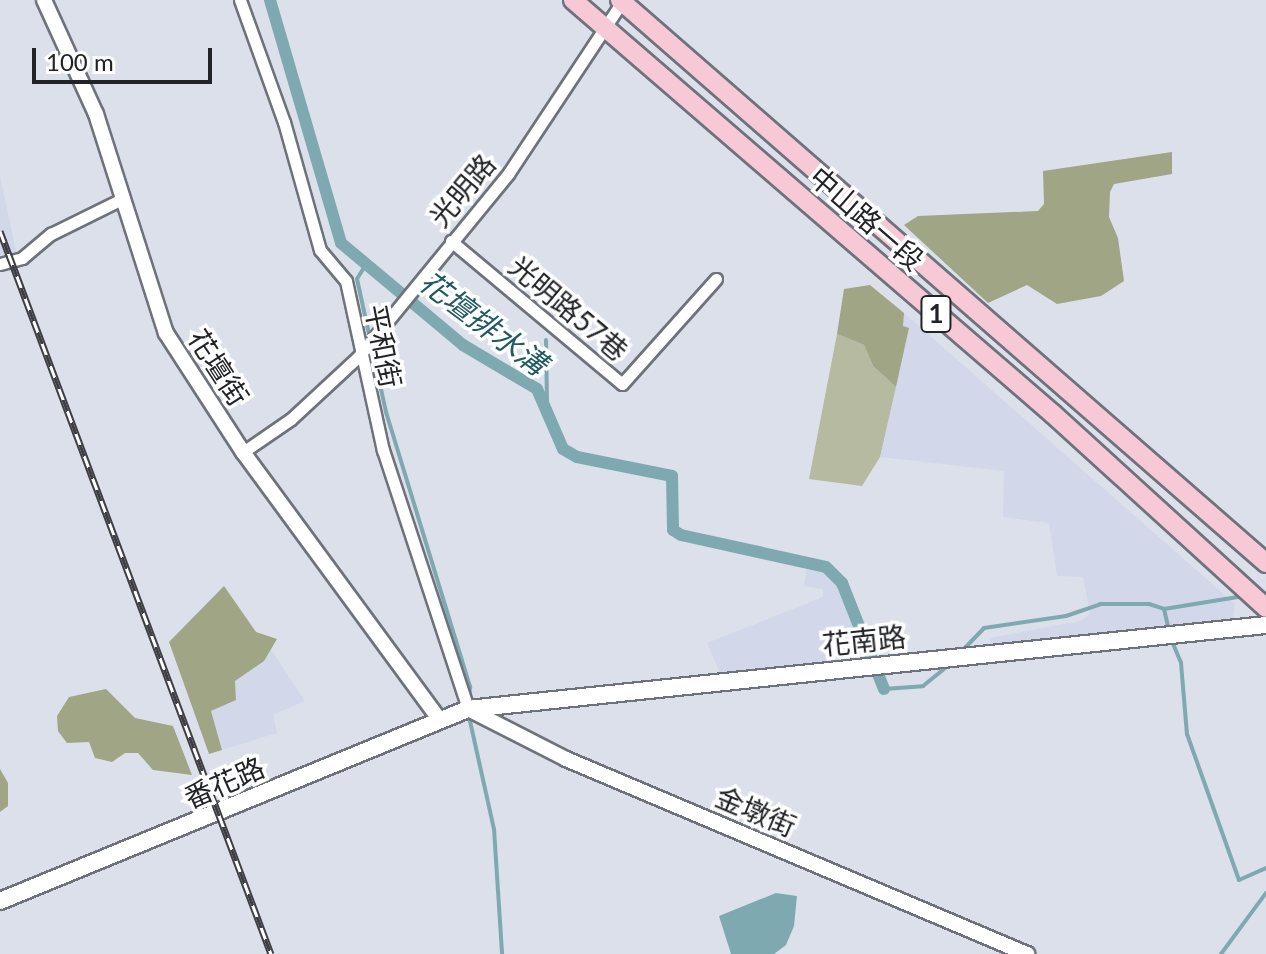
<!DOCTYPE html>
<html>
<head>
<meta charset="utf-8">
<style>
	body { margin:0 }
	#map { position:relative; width:1266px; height:954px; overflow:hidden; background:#dce0ea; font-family:Lato,"Noto Sans TC",sans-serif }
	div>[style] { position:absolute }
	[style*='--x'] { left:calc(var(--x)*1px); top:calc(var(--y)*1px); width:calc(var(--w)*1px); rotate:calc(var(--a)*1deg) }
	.built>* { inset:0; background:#d2d8ea }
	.green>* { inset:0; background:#b5baa1 }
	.forest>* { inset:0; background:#9fa585 }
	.water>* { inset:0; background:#7fa9b1 }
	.stream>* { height:4px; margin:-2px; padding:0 2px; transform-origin:2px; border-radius:2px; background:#7fa9b1 }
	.canal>* { height:12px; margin:-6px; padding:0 6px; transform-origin:6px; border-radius:6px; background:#7fa9b1 }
	.roads { filter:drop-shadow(2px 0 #6e727b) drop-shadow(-2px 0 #6e727b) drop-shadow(0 2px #6e727b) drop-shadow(0 -2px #6e727b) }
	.minor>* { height:11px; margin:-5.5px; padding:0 5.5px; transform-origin:5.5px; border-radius:5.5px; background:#fff }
	.tertiary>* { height:14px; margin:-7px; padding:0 7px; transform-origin:7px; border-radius:7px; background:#fff }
	.secondary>* { height:16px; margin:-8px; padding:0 8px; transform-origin:8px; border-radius:8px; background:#fff }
	.primary>* { height:18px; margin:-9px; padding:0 9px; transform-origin:9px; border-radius:9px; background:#f7c9d7 }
	.rail>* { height:7px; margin-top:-3.5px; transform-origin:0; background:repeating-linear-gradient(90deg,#fff 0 12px,#3e3f44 0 24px); box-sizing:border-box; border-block:2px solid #3e3f44 }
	span { translate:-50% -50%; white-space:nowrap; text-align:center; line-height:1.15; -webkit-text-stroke:7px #fff; paint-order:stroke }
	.shield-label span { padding:2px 6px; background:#fff; border:2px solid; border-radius:6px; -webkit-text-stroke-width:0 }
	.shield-label { font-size:26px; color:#222327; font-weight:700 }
	.street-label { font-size:28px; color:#222327 }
	.water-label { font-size:30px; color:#205a63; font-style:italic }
	.scale { position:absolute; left:32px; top:48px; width:180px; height:36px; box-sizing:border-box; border:4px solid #222327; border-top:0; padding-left:10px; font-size:24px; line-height:28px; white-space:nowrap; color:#222327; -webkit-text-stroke:6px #fff; paint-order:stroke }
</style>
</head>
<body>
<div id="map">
	<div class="built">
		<div style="clip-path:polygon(0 176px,19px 265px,0 270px)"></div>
		<div style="clip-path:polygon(904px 313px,1235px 604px,1233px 621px,990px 647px,990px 638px,1080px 621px,1090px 614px,1083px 577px,1057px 576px,1049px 523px,1003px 517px,1004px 471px,880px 457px,909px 329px,903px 326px)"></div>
		<div style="clip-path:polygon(807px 568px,834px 576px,846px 586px,871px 657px,720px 673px,707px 643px,823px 597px,823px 589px,804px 586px)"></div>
		<div style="clip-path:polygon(271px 649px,305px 701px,273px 715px,277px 733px,222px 750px,211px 711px,236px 700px,235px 681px,263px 661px)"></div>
	</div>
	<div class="green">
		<div style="clip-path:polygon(837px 334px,864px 345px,873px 366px,896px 387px,880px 457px,862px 486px,809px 479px)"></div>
	</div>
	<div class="forest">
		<div style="clip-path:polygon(1172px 152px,1172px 174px,1114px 184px,1110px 192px,1109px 217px,1118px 238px,1124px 281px,1101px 296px,1057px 304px,1027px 285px,988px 303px,904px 225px,918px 216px,1038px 211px,1044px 204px,1043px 171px)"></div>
		<div style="clip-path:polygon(870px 285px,904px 313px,903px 326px,909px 328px,896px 387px,873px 366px,864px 345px,837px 334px,844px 289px)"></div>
		<div style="clip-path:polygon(224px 586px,256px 632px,277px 639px,264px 661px,235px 681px,236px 700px,211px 711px,222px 750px,209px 754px,169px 642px)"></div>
		<div style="clip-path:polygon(106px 689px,135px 718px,173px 726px,192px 775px,153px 770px,138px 753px,125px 753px,112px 762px,95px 758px,89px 742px,67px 743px,58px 731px,57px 716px,69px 697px)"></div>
		<div style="clip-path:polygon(0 769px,8px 783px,8px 806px,0 812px)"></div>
	</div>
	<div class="water">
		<div style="clip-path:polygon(776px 893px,797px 896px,794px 926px,786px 945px,774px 954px,731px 954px,719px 916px)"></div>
	</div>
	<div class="stream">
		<div style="--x:365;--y:266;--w:15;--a:122"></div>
		<div style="--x:357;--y:279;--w:136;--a:77.7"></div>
		<div style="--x:386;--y:412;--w:288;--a:73"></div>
		<div style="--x:470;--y:687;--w:12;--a:95"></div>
		<div style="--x:546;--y:340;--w:63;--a:89.1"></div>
		<div style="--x:1164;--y:609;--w:22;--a:77"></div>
		<div style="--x:1171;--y:639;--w:26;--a:67"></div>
		<div style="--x:1181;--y:663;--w:71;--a:85.2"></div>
		<div style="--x:1187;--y:734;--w:155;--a:70.4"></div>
		<div style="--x:1239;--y:880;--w:30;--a:-24"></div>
		<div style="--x:961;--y:652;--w:33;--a:-46"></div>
		<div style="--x:984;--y:628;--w:83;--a:-8.3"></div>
		<div style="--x:1066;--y:616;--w:36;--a:-19"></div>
		<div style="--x:1100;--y:604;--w:49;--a:0"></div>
		<div style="--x:1149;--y:604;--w:16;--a:18"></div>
		<div style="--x:1164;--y:609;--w:81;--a:-9.2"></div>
		<div style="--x:884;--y:689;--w:39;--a:-4"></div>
		<div style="--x:923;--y:686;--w:33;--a:-39"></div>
		<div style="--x:468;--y:712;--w:120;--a:77.5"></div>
		<div style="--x:494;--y:829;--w:125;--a:86.3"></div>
		<div style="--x:1221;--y:954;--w:76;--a:-53.6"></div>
	</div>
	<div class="canal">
		<div style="--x:270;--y:0;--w:253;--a:73.7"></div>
		<div style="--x:341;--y:243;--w:159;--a:39.9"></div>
		<div style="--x:463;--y:345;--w:86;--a:30.7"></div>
		<div style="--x:537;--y:389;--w:65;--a:66.6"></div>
		<div style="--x:563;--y:449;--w:16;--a:30"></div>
		<div style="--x:577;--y:457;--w:97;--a:11.3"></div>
		<div style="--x:672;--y:476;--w:54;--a:88.9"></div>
		<div style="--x:673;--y:530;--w:9;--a:32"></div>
		<div style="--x:681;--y:535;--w:148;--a:12.4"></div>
		<div style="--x:826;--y:567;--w:23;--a:45"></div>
		<div style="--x:842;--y:583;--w:114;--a:68.4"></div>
	</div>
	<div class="roads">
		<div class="minor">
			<div style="--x:240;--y:0;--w:130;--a:70.2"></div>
			<div style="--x:284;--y:122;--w:133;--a:74.3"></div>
			<div style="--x:320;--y:250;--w:40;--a:50"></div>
			<div style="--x:346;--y:281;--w:173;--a:77.7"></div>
			<div style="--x:383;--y:450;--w:273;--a:71.8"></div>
			<div style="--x:451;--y:241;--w:223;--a:39.9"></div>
			<div style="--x:622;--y:384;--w:141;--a:-48.2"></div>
			<div style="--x:0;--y:264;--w:23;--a:-15"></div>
			<div style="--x:22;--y:258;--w:38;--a:-40"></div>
			<div style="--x:51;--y:234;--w:81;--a:-26.3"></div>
			<div style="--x:243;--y:452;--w:58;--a:-34.5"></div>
			<div style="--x:291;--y:419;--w:93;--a:-42.8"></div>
			<div style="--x:359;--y:356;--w:235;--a:-50.7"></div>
			<div style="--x:508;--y:174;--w:209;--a:-56.5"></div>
		</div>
		<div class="tertiary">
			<div style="--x:44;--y:0;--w:125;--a:65.5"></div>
			<div style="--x:96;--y:114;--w:230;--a:72.3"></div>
			<div style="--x:166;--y:333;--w:142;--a:57.1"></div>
			<div style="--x:243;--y:452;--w:329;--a:53.7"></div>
			<div style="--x:468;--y:709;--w:110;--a:27"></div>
			<div style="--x:566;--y:759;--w:501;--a:22.93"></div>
		</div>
		<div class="secondary">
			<div style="--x:0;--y:901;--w:506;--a:-22.31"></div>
			<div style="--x:468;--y:709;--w:802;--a:-6.01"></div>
		</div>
		<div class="primary">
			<div style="--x:573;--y:0;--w:634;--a:40.78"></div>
			<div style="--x:1053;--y:414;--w:288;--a:42.3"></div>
			<div style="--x:620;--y:0;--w:857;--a:41.07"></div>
		</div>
	</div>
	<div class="rail">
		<div style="--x:0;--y:231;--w:772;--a:69.45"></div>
	</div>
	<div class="shield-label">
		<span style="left:936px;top:314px">1</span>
	</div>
	<div class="street-label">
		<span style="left:462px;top:190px;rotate:-50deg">光明路</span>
		<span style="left:867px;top:218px;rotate:41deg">中山路一段</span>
		<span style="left:569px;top:308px;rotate:40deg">光明路57巷</span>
		<span style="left:384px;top:346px;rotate:79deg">平和街</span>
		<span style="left:219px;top:367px;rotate:57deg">花壇街</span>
		<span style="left:864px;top:640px;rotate:-6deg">花南路</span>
		<span style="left:224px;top:782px;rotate:-24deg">番花路</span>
		<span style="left:756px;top:811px;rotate:23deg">金墩街</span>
	</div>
	<div class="water-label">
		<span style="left:484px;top:322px;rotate:37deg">花壇排水溝</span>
	</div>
	<div class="scale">100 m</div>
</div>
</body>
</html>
